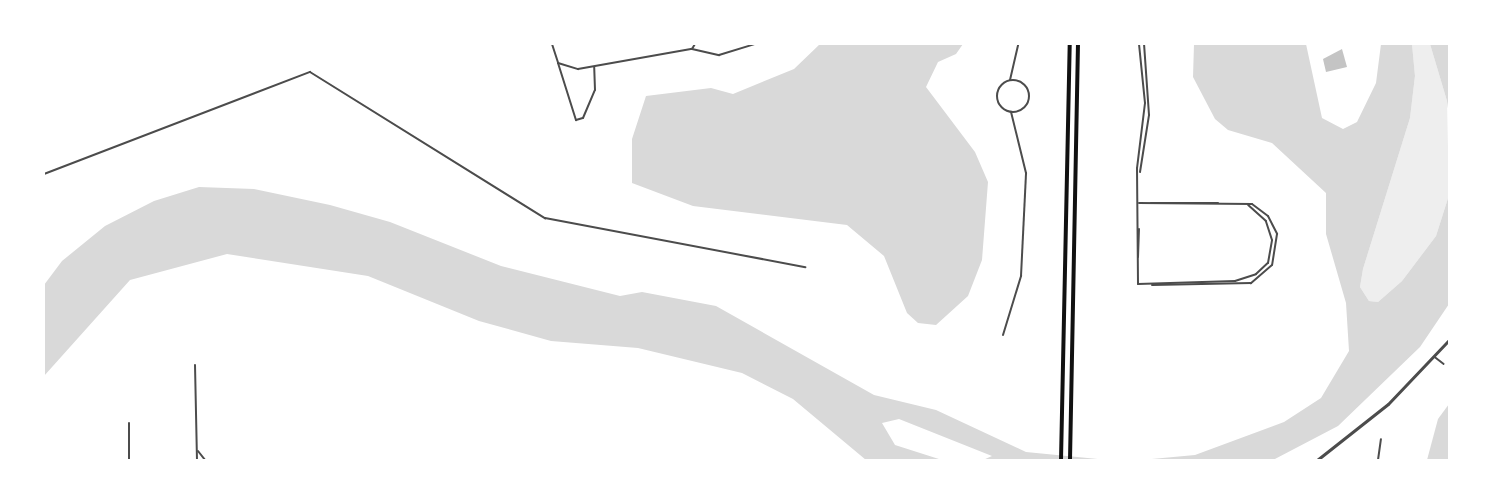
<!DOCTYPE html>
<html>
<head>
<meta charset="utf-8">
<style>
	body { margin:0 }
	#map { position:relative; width:1493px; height:504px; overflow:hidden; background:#fff; font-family:"Asap Condensed",sans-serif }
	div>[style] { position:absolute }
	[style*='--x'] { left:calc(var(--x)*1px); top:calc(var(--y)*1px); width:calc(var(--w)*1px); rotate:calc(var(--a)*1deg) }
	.green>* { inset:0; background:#eee }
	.water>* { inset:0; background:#d9d9d9 }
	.building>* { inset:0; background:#c4c4c4 }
	.service>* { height:1.5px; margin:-0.75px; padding:0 0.75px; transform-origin:0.75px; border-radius:0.75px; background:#4c4c4c }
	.minor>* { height:2px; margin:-1px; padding:0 1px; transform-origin:1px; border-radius:1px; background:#4c4c4c }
	.minor>.ring { margin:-1px; padding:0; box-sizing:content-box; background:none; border:2px solid #4c4c4c; border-radius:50% }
	.tertiary>* { height:3px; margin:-1.5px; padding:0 1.5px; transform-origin:1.5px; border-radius:1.5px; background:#4c4c4c }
	.primary>* { height:4px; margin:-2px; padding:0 2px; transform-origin:2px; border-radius:2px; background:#111 }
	span { translate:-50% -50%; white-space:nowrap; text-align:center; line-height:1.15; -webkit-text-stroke:6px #fff; paint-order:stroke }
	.frame { position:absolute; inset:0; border:45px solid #fff; pointer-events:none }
</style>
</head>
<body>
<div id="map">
	<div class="green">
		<div style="clip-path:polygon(1412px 44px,1430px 44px,1447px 101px,1449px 195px,1436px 236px,1402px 281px,1378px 302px,1369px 301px,1360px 287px,1363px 269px,1410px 118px,1415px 76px)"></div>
	</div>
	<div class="water">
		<div style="clip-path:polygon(820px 44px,963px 44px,956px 54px,938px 62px,926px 87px,975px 152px,988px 182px,982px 260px,968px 296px,936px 325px,918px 323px,907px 313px,884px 256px,847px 225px,693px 206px,632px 183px,632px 139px,646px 96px,711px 88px,733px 94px,794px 69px)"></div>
		<div style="clip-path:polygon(1194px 44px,1306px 44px,1322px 118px,1343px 129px,1357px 122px,1376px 83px,1381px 44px,1412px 44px,1415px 76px,1410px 118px,1363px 269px,1360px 287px,1369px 301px,1378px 302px,1402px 281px,1436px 236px,1449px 195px,1449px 304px,1420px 347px,1338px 426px,1273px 460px,1141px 460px,1195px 455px,1284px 422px,1321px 398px,1349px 351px,1346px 303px,1326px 234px,1326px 193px,1272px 143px,1228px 130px,1215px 119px,1193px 77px)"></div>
		<div style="clip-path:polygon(1430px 44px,1449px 44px,1449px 116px,1447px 101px)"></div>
		<div style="clip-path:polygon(199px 187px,254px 189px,330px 205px,390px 222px,501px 266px,620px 296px,642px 292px,716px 306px,874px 395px,936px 410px,1026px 452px,1108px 460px,983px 460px,992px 456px,899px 419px,882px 423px,895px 445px,942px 460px,866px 460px,793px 399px,742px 373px,638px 348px,551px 341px,479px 321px,368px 276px,227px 254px,130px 280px,44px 376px,44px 285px,62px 261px,105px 226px,154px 201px)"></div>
		<div style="clip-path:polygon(1449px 404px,1449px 460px,1427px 460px,1438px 419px)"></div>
	</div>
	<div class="building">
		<div style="clip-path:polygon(1342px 49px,1347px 67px,1326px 72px,1323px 59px)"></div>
	</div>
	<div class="service">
		<div style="--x:1435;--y:357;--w:11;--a:38"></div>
	</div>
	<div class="minor">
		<div style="--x:552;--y:44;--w:20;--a:72"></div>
		<div style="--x:558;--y:63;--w:21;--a:17"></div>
		<div style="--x:578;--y:69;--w:116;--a:-10"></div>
		<div style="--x:1139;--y:44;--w:59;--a:84.2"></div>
		<div style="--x:1145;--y:103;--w:65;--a:97"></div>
		<div style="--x:1137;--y:168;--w:116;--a:89.5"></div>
		<div style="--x:1138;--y:284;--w:97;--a:-1.8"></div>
		<div style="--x:1235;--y:281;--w:22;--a:-18"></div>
		<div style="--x:1256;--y:274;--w:16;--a:-43"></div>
		<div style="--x:1268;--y:263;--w:23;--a:-80"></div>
		<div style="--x:1272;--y:240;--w:20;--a:-108"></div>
		<div style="--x:1266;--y:221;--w:24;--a:-138"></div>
		<div style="--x:692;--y:49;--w:28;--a:13"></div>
		<div style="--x:719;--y:55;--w:38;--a:-17"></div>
		<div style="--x:692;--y:49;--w:6;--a:-59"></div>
		<div style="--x:558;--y:63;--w:60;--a:72.5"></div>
		<div style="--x:576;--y:120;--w:7;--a:-16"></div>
		<div style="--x:583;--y:118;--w:30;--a:-67"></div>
		<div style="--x:595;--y:90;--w:23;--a:-92"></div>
		<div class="ring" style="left:997px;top:80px;width:30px;height:30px"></div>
		<div style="--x:1010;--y:80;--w:37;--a:-77"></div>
		<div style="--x:1140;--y:172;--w:58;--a:-81"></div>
		<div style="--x:1149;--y:115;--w:71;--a:-94"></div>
		<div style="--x:44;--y:174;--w:285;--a:-21"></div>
		<div style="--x:310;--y:72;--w:277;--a:31.9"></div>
		<div style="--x:545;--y:218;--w:265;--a:10.7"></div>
		<div style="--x:1139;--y:203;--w:113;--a:0.5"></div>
		<div style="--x:1252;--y:204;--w:20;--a:37"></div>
		<div style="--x:1268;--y:216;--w:20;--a:63"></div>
		<div style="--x:1277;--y:234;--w:31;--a:99"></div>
		<div style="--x:1272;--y:265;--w:28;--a:139"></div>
		<div style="--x:1251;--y:283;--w:99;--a:178.8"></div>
		<div style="--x:1151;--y:203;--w:67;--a:0"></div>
		<div style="--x:1138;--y:257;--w:28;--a:-88"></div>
		<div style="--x:1003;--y:335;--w:62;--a:-73"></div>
		<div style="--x:1021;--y:276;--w:103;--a:-87.2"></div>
		<div style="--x:1026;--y:173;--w:63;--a:-103.8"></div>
		<div style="--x:195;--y:365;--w:95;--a:88.8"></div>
		<div style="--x:198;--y:451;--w:11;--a:52"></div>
		<div style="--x:129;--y:460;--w:37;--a:-90"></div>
		<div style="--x:1378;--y:460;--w:21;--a:-82"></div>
	</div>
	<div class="tertiary">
		<div style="--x:1317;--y:460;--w:90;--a:-38.3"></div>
		<div style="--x:1388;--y:404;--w:90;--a:-46.4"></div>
	</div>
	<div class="primary">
		<div style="--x:1061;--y:460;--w:416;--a:-88.8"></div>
		<div style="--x:1070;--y:460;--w:416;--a:-88.9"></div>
	</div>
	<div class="frame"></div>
</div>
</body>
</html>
